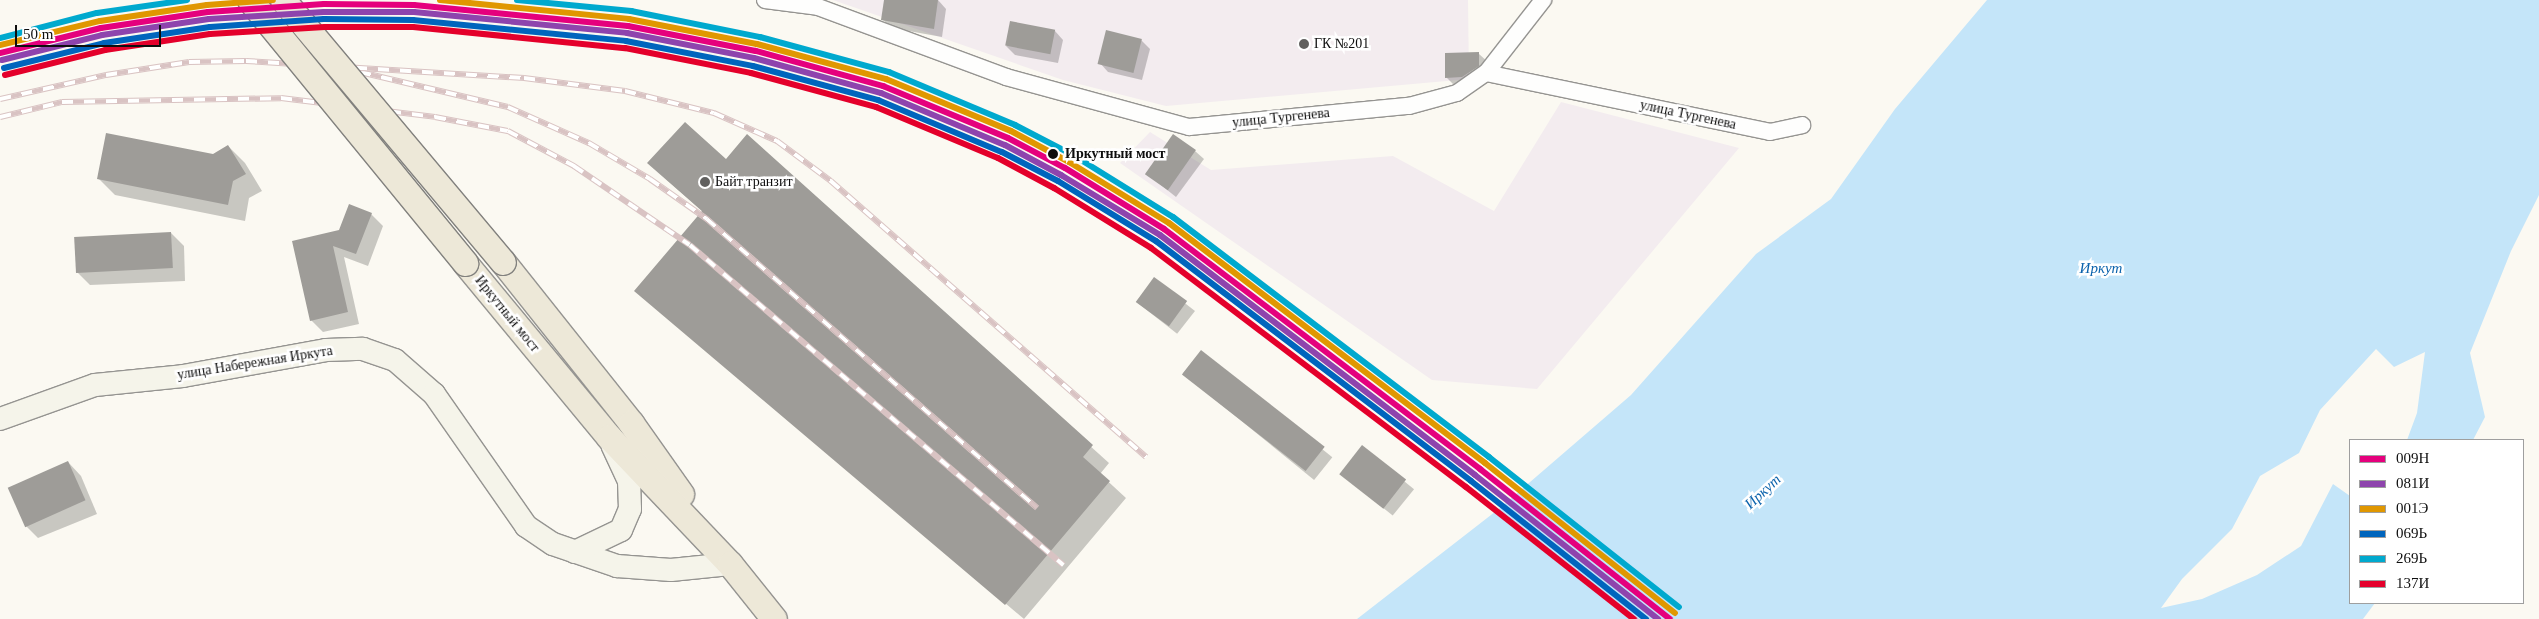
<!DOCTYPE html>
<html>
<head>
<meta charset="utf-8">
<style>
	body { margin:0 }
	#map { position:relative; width:2539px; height:619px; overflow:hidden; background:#fbf9f2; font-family:"Times New Roman",serif }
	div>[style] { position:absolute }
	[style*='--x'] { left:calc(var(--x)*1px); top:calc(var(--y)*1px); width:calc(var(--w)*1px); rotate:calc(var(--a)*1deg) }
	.industrial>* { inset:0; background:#f3ecef }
	.water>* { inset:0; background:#c4e5f9 }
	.shadow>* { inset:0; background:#0003; transform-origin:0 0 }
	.building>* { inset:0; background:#9e9c98; transform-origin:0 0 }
	.roads { filter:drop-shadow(1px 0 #959491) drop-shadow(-1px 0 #959491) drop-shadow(0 1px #959491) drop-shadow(0 -1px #959491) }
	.minor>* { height:16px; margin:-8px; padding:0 8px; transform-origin:8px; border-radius:8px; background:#fefefd }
	.secondary>* { height:22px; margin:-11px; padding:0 11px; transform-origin:11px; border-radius:11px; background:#f5f4ea }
	.primary>* { height:25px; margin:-12.5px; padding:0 12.5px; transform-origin:12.5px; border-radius:12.5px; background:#ede8d8 }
	.rail>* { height:5.5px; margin-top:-2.75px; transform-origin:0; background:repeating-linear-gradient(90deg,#fff 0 11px,#d9c3c3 0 22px); box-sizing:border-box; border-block:1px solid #d9c3c3 }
	.bridges { filter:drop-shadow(1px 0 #82817e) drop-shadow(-1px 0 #82817e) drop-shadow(0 1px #82817e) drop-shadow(0 -1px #82817e) }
	.primary-bridge>* { height:25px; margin:-12.5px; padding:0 12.5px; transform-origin:12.5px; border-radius:12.5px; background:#ede8d8 }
	.rail-1>* { height:6px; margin:-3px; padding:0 3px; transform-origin:3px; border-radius:3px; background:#e5007d }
	.rail-2>* { height:6px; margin:-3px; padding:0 3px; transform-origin:3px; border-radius:3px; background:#8e44ad }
	.rail-3>* { height:6px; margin:-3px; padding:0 3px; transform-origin:3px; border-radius:3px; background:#e09701 }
	.rail-4>* { height:6px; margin:-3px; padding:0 3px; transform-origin:3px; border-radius:3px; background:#0065bd }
	.rail-5>* { height:6px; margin:-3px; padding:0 3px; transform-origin:3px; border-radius:3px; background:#00a9ce }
	.rail-6>* { height:6px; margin:-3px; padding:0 3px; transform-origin:3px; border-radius:3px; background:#e4002b }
	.dots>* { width:14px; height:14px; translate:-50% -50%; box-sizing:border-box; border:2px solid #fff; border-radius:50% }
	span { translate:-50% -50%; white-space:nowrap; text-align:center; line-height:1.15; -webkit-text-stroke:5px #fff; paint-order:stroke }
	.poi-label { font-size:14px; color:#0e0e0e }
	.left { translate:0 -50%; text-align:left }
	.street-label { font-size:14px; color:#0e0e0e }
	.stop-label { font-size:14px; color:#0e0e0e; font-weight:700 }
	.water-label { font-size:15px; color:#0a62ac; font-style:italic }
	.legend { position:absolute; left:2349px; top:439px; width:175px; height:165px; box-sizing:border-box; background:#fff; border:1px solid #9f9f9f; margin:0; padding:6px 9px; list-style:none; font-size:15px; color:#0e0e0e }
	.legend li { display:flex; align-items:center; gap:10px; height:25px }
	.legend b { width:25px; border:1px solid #9f9f9f }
	.scale { position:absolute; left:15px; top:25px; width:146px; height:22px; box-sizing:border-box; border:2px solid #0e0e0e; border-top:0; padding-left:6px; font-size:15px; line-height:18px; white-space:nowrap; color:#0e0e0e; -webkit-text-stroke:4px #fff; paint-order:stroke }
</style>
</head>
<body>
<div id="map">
	<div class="industrial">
		<div style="clip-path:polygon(833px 0,1468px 0,1469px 79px,1166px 106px,1063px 80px)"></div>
		<div style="clip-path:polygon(1561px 102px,1739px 148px,1537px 389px,1432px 380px,1120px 163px,1150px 132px,1211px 170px,1393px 156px,1494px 211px)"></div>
	</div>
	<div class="water">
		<div style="clip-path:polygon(1987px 0,2539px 0,2539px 195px,2511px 251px,2470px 353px,2485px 417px,2473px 440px,2407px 440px,2417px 413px,2425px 352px,2394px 367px,2376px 349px,2320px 410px,2299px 453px,2260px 476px,2232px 529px,2182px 579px,2161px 608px,2202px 599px,2257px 575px,2301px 546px,2333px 484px,2350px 496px,2350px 603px,2375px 603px,2363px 619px,1357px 619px,1500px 508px,1631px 395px,1756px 254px,1831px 199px,1895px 109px)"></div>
	</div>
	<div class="shadow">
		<div style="clip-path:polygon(886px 0,938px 0,946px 9px,942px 37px,892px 28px,883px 20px)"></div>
		<div style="clip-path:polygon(1055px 31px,1063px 40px,1058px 63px,1015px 55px,1006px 46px)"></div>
		<div style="clip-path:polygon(1141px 40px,1150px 49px,1142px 80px,1108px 72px,1100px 63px)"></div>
		<div style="clip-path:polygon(1479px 54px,1488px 62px,1455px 86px,1446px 77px)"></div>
		<div style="clip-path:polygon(747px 136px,1109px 463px,1100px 474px,1126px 498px,1024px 619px,636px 291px,703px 212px,666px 179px,726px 161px)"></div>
		<div style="clip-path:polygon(228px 146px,245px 163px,262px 191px,249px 198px,245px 221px,115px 195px,98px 178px,213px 155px)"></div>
		<div style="clip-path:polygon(1195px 151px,1204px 159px,1176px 197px,1146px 173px)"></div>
		<div style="clip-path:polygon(371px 214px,383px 226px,368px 266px,344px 257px,359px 324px,323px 332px,311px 320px,293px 242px,340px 231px)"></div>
		<div style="clip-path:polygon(171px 233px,184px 246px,185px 281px,90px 285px,77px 272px)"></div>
		<div style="left:1154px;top:279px;width:52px;height:29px;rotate:38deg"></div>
		<div style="left:1201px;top:351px;width:169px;height:29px;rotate:39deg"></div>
		<div style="left:1362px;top:447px;width:67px;height:34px;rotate:39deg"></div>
		<div style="clip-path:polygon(68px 462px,81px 476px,97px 514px,38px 538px,25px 525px)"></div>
	</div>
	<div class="building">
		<div style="clip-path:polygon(884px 0,938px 0,934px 29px,881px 20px)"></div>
		<div style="left:1010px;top:21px;width:46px;height:25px;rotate:11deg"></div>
		<div style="left:1106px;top:30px;width:37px;height:35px;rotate:14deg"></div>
		<div style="clip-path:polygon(1479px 52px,1479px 66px,1462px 77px,1445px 78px,1445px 53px)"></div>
		<div style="clip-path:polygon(685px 122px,726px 159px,747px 134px,1093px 445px,1083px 457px,1110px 481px,1005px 605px,634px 291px,702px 211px,647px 163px)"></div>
		<div style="clip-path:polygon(106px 133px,213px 154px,228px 145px,246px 174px,233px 181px,228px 205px,97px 179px)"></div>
		<div style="left:1173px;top:134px;width:28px;height:49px;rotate:35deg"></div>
		<div style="clip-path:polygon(349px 204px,372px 213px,356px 254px,333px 246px,348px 312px,310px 321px,292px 241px,339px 230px)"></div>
		<div style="left:171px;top:232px;width:36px;height:97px;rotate:87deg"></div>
		<div style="left:1154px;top:277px;width:41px;height:31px;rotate:36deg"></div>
		<div style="left:1201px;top:350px;width:157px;height:31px;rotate:38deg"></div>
		<div style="left:1362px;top:445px;width:56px;height:37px;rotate:38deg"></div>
		<div style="left:68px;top:461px;width:43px;height:66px;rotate:66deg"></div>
	</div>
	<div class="roads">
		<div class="minor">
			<div style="--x:765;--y:0;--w:53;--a:7.5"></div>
			<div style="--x:818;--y:7;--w:201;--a:20.4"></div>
			<div style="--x:1006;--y:77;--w:190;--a:15.3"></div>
			<div style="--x:1189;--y:127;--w:221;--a:-5.5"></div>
			<div style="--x:1409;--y:106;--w:50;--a:-15.2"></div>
			<div style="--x:1457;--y:93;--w:35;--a:-35"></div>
			<div style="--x:1486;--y:73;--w:93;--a:-52"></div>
			<div style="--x:1486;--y:73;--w:290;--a:11.7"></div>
			<div style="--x:1770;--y:132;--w:33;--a:-12"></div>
		</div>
		<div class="secondary">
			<div style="--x:0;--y:419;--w:101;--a:-19.7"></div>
			<div style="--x:95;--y:385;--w:88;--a:-5.8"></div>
			<div style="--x:183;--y:376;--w:145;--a:-10.3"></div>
			<div style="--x:326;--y:350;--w:37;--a:-2"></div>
			<div style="--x:363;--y:349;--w:34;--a:19"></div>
			<div style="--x:395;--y:360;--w:52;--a:41.1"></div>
			<div style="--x:434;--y:394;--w:161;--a:55.1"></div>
			<div style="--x:526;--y:526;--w:32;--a:34"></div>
			<div style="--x:553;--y:544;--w:68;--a:19"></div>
			<div style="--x:617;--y:566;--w:54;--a:4.2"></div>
			<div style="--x:671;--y:570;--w:59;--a:-5.8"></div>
			<div style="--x:575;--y:552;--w:51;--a:-25.6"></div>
			<div style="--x:621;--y:530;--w:23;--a:-67"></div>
			<div style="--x:630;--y:509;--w:28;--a:-92"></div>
			<div style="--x:629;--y:481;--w:40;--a:-115"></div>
		</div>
		<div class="primary">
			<div style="--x:503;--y:262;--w:206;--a:51.5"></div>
			<div style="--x:631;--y:423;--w:87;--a:54.8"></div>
			<div style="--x:465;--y:263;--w:226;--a:50.4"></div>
			<div style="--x:609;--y:437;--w:175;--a:46.4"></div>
			<div style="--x:730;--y:564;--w:70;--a:51.3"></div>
		</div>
	</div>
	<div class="rail">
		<div style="--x:360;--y:72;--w:152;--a:13.3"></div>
		<div style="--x:508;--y:107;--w:89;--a:24"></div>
		<div style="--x:589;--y:143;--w:71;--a:30.5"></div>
		<div style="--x:650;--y:179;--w:70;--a:35.1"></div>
		<div style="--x:707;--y:219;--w:439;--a:41.2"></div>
		<div style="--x:0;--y:99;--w:109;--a:-12.8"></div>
		<div style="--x:106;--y:75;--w:84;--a:-8.9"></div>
		<div style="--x:189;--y:62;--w:57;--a:-1"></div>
		<div style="--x:246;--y:61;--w:279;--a:3.5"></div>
		<div style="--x:524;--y:78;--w:102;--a:7.3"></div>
		<div style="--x:625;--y:91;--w:92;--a:13.9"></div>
		<div style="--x:714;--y:113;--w:69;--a:24"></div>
		<div style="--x:777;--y:141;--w:67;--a:36.5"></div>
		<div style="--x:831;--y:181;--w:419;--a:41.2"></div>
		<div style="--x:0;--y:117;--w:64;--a:-13.6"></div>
		<div style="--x:62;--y:102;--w:219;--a:-1"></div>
		<div style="--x:281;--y:98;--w:155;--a:7"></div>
		<div style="--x:435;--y:117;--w:74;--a:10.9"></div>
		<div style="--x:508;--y:131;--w:75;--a:27.9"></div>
		<div style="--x:574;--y:166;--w:140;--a:34.3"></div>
		<div style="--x:690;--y:245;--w:492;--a:40.6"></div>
	</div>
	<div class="bridges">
		<div class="primary-bridge">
			<div style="--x:250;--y:0;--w:340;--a:50.7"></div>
			<div style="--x:283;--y:0;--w:342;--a:50"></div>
		</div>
	</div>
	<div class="rail-1">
		<div style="--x:0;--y:53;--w:104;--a:-13.9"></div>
		<div style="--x:101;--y:28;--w:108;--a:-8.5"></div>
		<div style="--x:208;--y:12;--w:116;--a:-3.9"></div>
		<div style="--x:324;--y:4;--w:90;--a:0.6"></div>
		<div style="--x:414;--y:5;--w:215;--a:5.6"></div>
		<div style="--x:628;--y:26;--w:130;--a:11.1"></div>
		<div style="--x:756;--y:51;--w:132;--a:15.4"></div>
		<div style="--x:883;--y:86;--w:135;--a:22.6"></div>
		<div style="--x:1008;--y:138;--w:64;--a:27.8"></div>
		<div style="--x:1065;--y:168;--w:116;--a:31.6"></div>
		<div style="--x:1164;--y:229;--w:397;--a:37.2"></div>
		<div style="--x:1480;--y:469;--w:242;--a:38.3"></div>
	</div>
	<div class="rail-2">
		<div style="--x:2;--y:60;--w:103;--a:-14"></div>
		<div style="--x:102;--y:35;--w:108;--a:-8.5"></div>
		<div style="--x:209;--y:19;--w:115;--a:-3.5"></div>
		<div style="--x:324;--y:12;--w:90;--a:0"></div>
		<div style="--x:414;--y:12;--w:214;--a:5.6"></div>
		<div style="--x:627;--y:33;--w:129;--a:11.1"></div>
		<div style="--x:754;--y:58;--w:132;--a:15.4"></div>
		<div style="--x:881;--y:93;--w:134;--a:22.8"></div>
		<div style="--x:1005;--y:145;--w:64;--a:28.2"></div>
		<div style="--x:1061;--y:175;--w:116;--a:31.2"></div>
		<div style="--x:1160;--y:235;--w:396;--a:37.3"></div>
		<div style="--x:1475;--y:475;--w:233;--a:38.2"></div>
	</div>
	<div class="rail-3">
		<div style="--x:440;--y:0;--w:190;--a:5.7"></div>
		<div style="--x:629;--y:19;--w:130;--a:11.1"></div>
		<div style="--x:757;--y:44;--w:134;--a:15.2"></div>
		<div style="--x:886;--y:79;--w:135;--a:22.6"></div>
		<div style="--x:1011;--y:131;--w:66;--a:28.1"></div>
		<div style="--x:1069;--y:162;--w:117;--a:31.4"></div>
		<div style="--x:1169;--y:223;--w:397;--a:37.2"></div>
		<div style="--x:1485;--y:463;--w:242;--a:38.3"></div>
		<div style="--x:0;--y:45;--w:103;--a:-13.5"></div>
		<div style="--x:100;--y:21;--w:108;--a:-8.5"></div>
		<div style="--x:207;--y:5;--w:66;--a:-4.3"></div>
	</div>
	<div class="rail-4">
		<div style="--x:4;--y:68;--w:103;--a:-14"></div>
		<div style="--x:104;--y:43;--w:107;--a:-8.6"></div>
		<div style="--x:210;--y:27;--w:114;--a:-4"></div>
		<div style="--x:324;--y:19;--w:89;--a:0.6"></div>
		<div style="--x:413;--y:20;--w:214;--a:5.6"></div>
		<div style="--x:626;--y:41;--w:129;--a:11.1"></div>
		<div style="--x:753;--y:66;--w:130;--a:15.2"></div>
		<div style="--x:878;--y:100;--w:134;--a:22.8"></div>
		<div style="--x:1002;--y:152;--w:63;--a:27.4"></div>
		<div style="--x:1058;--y:181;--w:115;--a:31.5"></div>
		<div style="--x:1156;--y:241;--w:396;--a:37.3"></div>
		<div style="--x:1471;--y:481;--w:223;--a:38.3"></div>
	</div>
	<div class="rail-5">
		<div style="--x:517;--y:0;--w:115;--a:5.5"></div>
		<div style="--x:631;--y:11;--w:132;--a:11.4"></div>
		<div style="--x:760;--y:37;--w:134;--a:15.2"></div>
		<div style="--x:889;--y:72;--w:137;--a:22.8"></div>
		<div style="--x:1015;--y:125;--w:65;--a:27.3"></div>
		<div style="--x:1073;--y:155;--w:118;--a:31.8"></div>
		<div style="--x:1173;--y:217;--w:397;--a:37.2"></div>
		<div style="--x:1489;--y:457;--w:242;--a:38.3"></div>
		<div style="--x:0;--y:38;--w:100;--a:-14.5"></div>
		<div style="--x:97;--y:13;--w:91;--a:-8.2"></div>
	</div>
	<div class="rail-6">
		<div style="--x:5;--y:75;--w:103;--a:-14"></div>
		<div style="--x:105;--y:50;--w:106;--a:-8.7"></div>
		<div style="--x:210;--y:34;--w:115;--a:-3.5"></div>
		<div style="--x:325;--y:27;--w:88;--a:0"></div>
		<div style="--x:413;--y:27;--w:213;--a:5.7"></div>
		<div style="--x:625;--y:48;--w:128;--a:11.2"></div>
		<div style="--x:751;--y:73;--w:130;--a:15.2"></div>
		<div style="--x:876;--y:107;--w:132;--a:22.7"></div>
		<div style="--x:998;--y:158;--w:64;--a:28.2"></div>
		<div style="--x:1054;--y:188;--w:114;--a:31.7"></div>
		<div style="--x:1151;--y:248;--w:395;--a:37.2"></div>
		<div style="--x:1466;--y:487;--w:214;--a:38.2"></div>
	</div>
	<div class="dots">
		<div style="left:1304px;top:44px;background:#61605e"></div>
		<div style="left:1053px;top:154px;background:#0e0e0e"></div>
		<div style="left:705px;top:182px;background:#61605e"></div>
	</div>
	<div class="poi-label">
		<span class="left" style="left:1314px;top:44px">ГК №201</span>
		<span class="left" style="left:715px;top:182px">Байт транзит</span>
	</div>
	<div class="street-label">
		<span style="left:1688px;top:115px;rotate:12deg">улица Тургенева</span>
		<span style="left:1281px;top:118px;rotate:-6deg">улица Тургенева</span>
		<span style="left:507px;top:314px;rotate:51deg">Иркутный мост</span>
		<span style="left:255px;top:363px;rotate:-9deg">улица Набережная Иркута</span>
	</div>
	<div class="stop-label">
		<span class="left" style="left:1065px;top:154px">Иркутный мост</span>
	</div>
	<div class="water-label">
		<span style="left:2101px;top:269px">Иркут</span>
		<span style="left:1763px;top:492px;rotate:-43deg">Иркут</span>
	</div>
	<ul class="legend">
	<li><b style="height:6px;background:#e5007d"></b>009Н</li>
	<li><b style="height:6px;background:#8e44ad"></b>081И</li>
	<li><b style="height:6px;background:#e09701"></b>001Э</li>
	<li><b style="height:6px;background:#0065bd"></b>069Ь</li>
	<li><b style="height:6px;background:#00a9ce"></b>269Ь</li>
	<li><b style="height:6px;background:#e4002b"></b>137И</li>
	</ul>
	<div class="scale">50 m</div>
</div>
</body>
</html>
